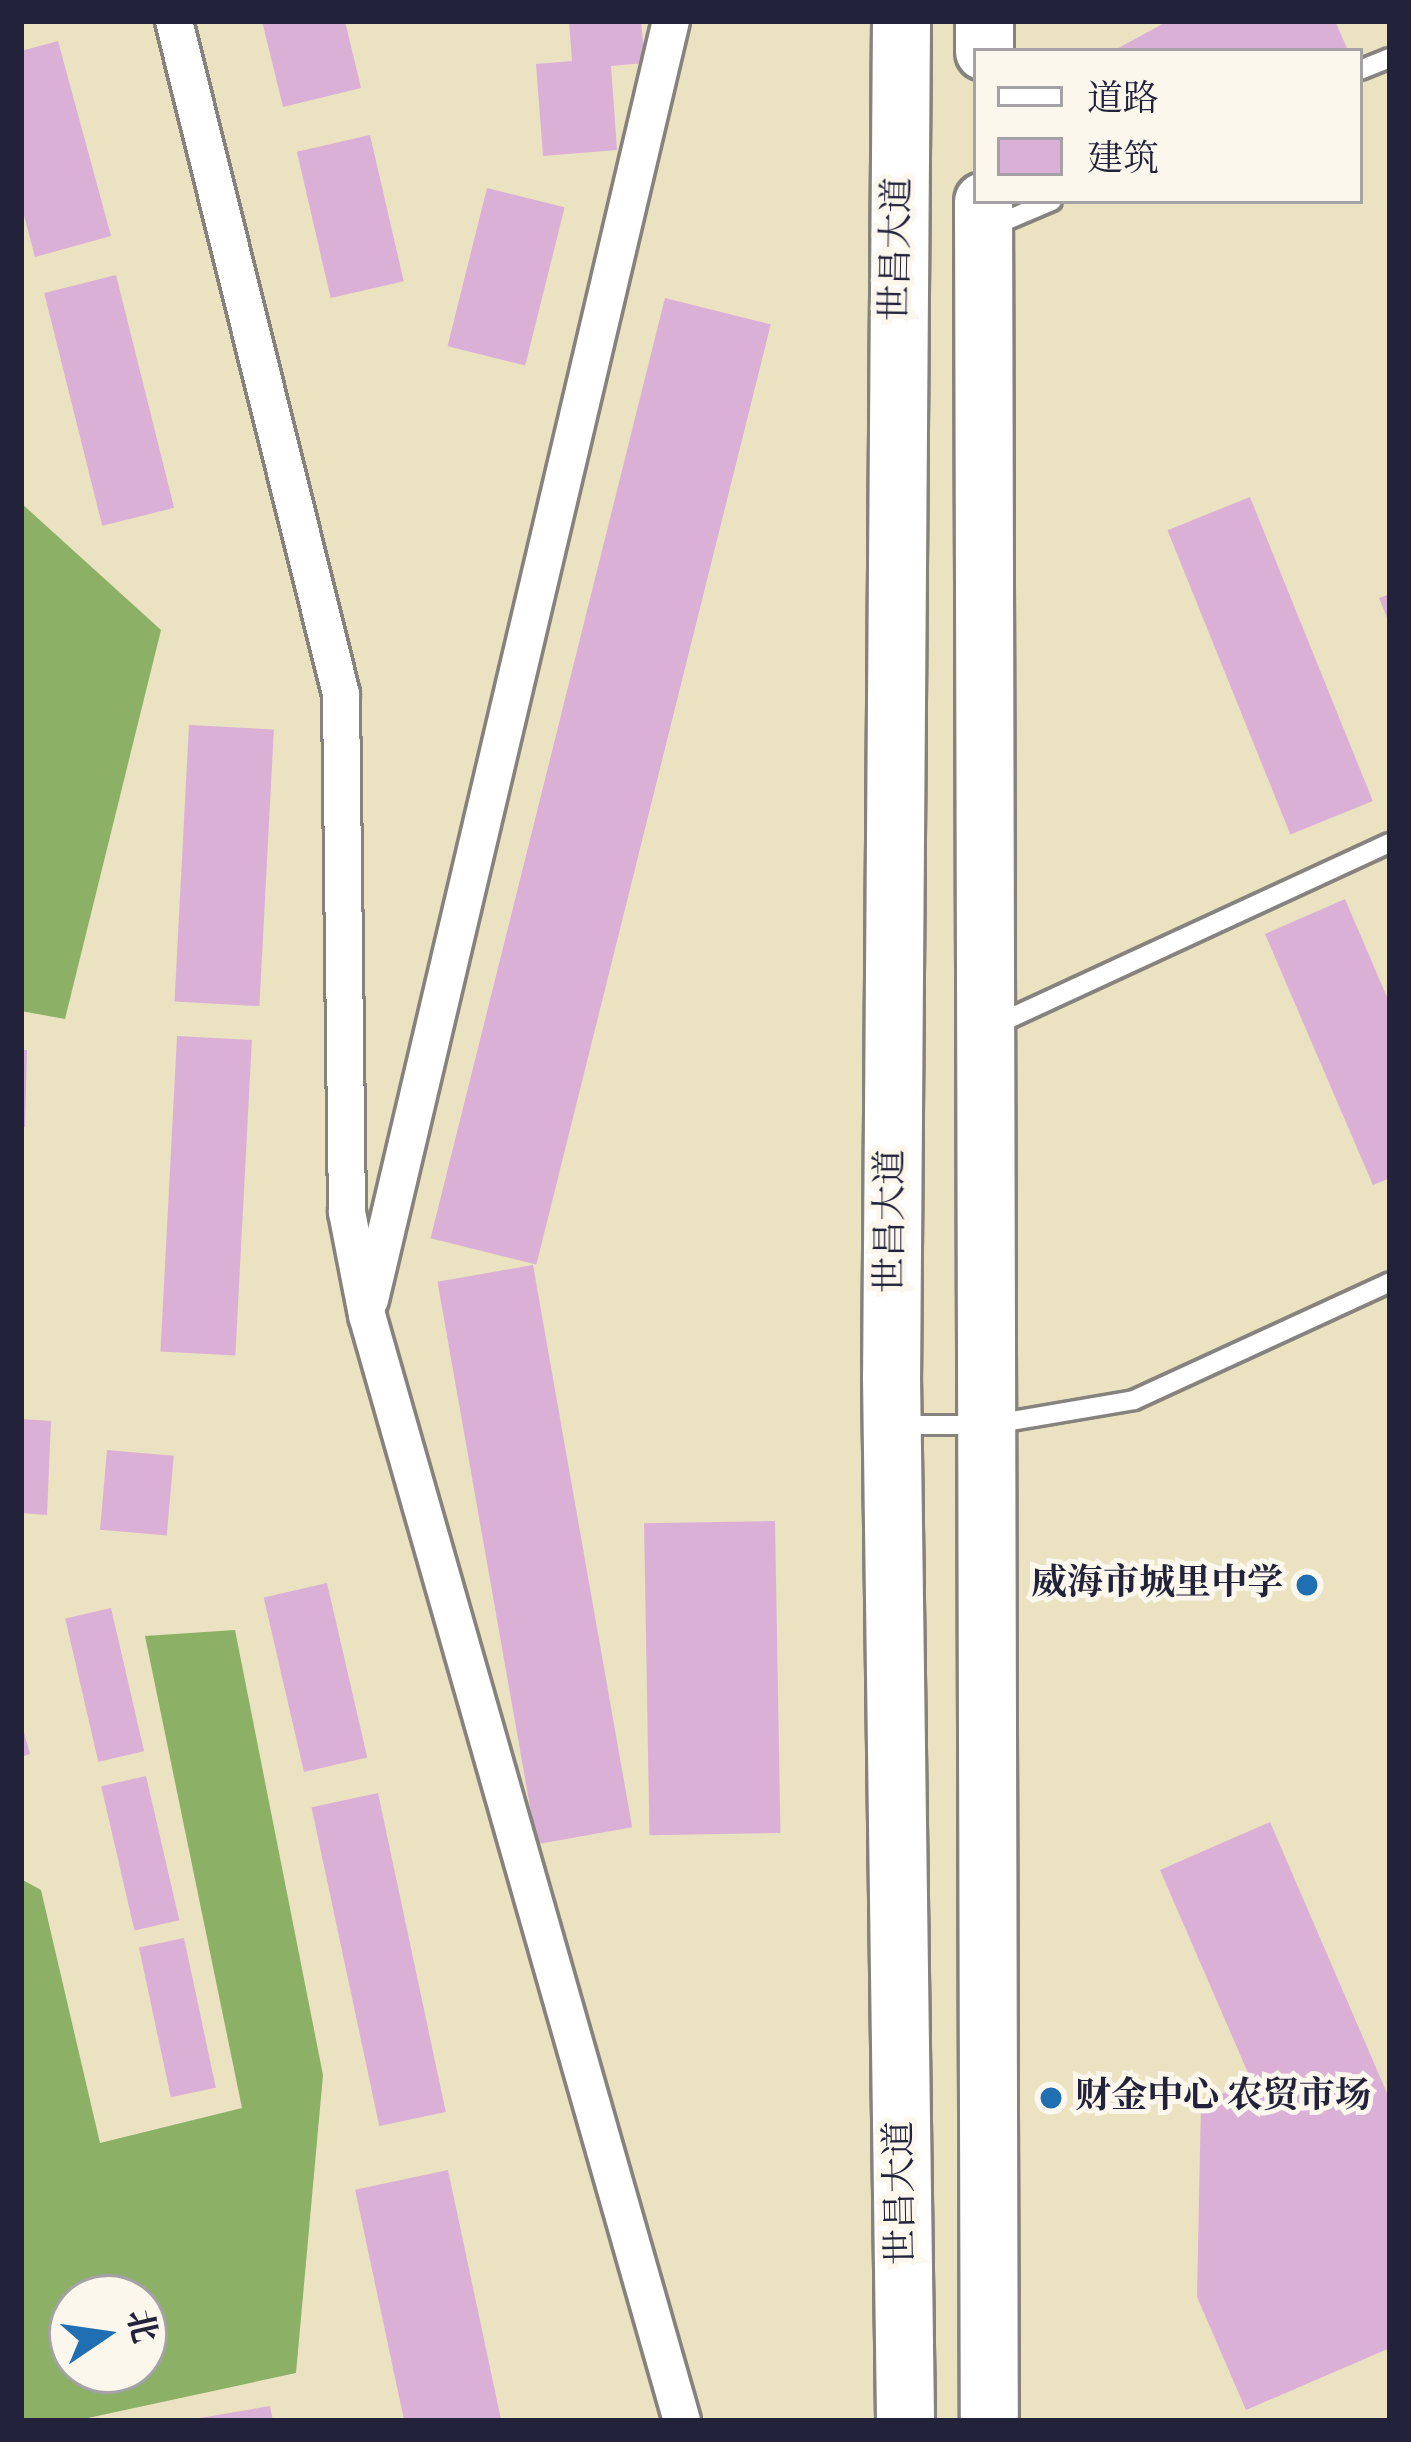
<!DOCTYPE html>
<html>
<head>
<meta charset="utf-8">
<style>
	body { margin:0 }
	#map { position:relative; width:1411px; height:2442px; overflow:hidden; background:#ebe2c1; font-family:"IM FELL English","Noto Serif SC",serif }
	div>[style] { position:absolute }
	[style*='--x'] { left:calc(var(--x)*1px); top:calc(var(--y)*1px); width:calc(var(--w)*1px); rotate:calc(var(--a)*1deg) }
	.forest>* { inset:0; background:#8cb066 }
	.building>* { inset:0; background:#dbb0d7; transform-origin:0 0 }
	.roads { filter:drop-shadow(3px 0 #86827e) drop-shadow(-3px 0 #86827e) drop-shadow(0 3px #86827e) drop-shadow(0 -3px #86827e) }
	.service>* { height:18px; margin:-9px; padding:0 9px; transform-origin:9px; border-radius:9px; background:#fff }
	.minor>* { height:36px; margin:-18px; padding:0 18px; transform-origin:18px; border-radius:18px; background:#fff }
	.primary>* { height:57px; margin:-28.5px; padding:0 28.5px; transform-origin:28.5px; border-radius:28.5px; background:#fff }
	.dots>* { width:33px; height:33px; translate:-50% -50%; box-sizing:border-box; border:6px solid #fbf7ec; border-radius:50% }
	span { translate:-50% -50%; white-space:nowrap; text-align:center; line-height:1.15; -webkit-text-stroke:10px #fbf7ec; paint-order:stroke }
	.street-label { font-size:36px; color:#22223b }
	.poi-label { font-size:36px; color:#22223b; font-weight:700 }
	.right { translate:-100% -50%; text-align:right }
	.left { translate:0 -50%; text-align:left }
	.frame { position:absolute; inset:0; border:24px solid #22223b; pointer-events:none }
	.legend { position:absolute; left:973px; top:48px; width:390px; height:156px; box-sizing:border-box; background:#fbf7ec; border:3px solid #a4a2a5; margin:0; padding:15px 21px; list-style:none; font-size:36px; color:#22223b }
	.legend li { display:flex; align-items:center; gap:24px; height:60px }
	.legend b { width:60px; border:3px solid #a4a2a5 }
	.north { position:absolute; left:48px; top:2274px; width:120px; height:120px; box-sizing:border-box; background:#fbf7ec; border:3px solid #a4a2a5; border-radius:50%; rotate:77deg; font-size:33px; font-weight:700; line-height:48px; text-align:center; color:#22223b }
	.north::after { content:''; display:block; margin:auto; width:42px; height:54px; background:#1f6fb2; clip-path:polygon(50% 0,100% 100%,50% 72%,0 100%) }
</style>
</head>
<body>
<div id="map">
	<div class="forest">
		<div style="clip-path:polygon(21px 503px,161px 630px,65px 1019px,21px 1011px)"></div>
		<div style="clip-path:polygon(evenodd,235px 1630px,323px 2075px,296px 2373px,74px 2421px,21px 2421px,21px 1879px,41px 1890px,100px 2143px,242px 2108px,145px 1636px,235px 1630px,72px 2298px,144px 2298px,144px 2370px,72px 2370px,72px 2298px)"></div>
	</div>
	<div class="building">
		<div style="clip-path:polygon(262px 21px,345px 21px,361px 88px,283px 107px)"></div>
		<div style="clip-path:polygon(569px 21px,641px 21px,645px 63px,611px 66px,617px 150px,543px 156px,536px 64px,572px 61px)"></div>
		<div style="clip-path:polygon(1168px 21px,1335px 21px,1347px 48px,1113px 51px)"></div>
		<div style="clip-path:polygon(58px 41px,111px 236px,35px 257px,21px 204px,21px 51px)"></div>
		<div style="left:370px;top:135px;width:150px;height:75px;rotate:77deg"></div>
		<div style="left:487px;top:188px;width:80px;height:163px;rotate:14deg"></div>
		<div style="left:116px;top:275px;width:240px;height:74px;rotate:76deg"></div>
		<div style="left:665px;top:298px;width:109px;height:969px;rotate:14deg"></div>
		<div style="left:1250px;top:497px;width:328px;height:89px;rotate:68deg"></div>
		<div style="clip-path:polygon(1390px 594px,1390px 625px,1379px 598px)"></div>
		<div style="left:189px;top:725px;width:85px;height:277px;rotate:3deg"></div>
		<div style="clip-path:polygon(1345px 899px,1390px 1004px,1390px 1178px,1373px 1185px,1265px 934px)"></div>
		<div style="left:177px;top:1036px;width:75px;height:316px;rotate:3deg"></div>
		<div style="clip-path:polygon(21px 1050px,27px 1050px,25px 1127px,21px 1127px)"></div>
		<div style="left:533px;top:1265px;width:571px;height:97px;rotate:80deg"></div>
		<div style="clip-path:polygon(21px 1419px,51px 1421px,47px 1515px,21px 1513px)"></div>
		<div style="left:107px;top:1450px;width:67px;height:80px;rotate:5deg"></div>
		<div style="left:775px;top:1521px;width:312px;height:131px;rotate:89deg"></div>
		<div style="left:327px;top:1583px;width:179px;height:65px;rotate:77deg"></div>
		<div style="left:111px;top:1608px;width:147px;height:47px;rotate:77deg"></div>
		<div style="clip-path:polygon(21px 1722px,30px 1754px,21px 1757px)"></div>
		<div style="left:146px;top:1776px;width:148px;height:46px;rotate:77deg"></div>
		<div style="left:378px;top:1793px;width:326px;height:68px;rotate:78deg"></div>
		<div style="clip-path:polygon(1270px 1822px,1390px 2100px,1390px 2348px,1246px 2410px,1197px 2297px,1201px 2102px,1252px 2082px,1160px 1870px)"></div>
		<div style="left:184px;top:1938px;width:153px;height:46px;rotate:78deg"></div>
		<div style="left:448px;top:2170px;width:257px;height:95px;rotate:78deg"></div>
		<div style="clip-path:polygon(270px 2406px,273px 2421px,195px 2421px,194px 2419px)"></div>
	</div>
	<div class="roads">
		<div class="service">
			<div style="--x:1360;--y:70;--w:32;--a:-22"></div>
			<div style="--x:993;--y:226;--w:64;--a:-23"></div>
			<div style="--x:991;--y:1027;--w:439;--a:-24.8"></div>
			<div style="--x:897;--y:1425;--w:91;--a:0"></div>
			<div style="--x:988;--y:1425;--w:148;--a:-9.7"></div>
			<div style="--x:1134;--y:1400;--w:282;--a:-24.7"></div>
		</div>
		<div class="minor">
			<div style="--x:174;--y:21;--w:693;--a:76.06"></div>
			<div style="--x:341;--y:694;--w:518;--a:89.34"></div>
			<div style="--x:347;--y:1212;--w:105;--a:79"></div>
			<div style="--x:367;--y:1315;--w:1150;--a:74.1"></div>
			<div style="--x:370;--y:1300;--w:1314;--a:-76.76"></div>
		</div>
		<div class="primary">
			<div style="--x:901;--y:21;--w:1355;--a:90.42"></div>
			<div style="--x:891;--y:1376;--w:1045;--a:89.23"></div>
			<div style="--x:984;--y:51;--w:30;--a:-90"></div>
			<div style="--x:983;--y:201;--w:2220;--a:89.85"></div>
		</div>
	</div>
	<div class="dots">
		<div style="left:1307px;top:1585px;background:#1f6fb2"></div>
		<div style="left:1051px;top:2098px;background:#1f6fb2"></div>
	</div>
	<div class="street-label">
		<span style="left:898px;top:249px;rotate:-89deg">世昌大道</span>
		<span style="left:892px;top:1221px;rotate:-90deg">世昌大道</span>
		<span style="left:902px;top:2193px;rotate:-91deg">世昌大道</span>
	</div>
	<div class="poi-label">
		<span class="right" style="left:1283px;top:1585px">威海市城里中学</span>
		<span class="left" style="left:1075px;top:2098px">财金中心 农贸市场</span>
	</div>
	<div class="frame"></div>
	<ul class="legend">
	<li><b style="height:15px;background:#fff"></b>道路</li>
	<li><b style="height:33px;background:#dbb0d7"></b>建筑</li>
	</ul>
	<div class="north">北</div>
</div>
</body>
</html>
